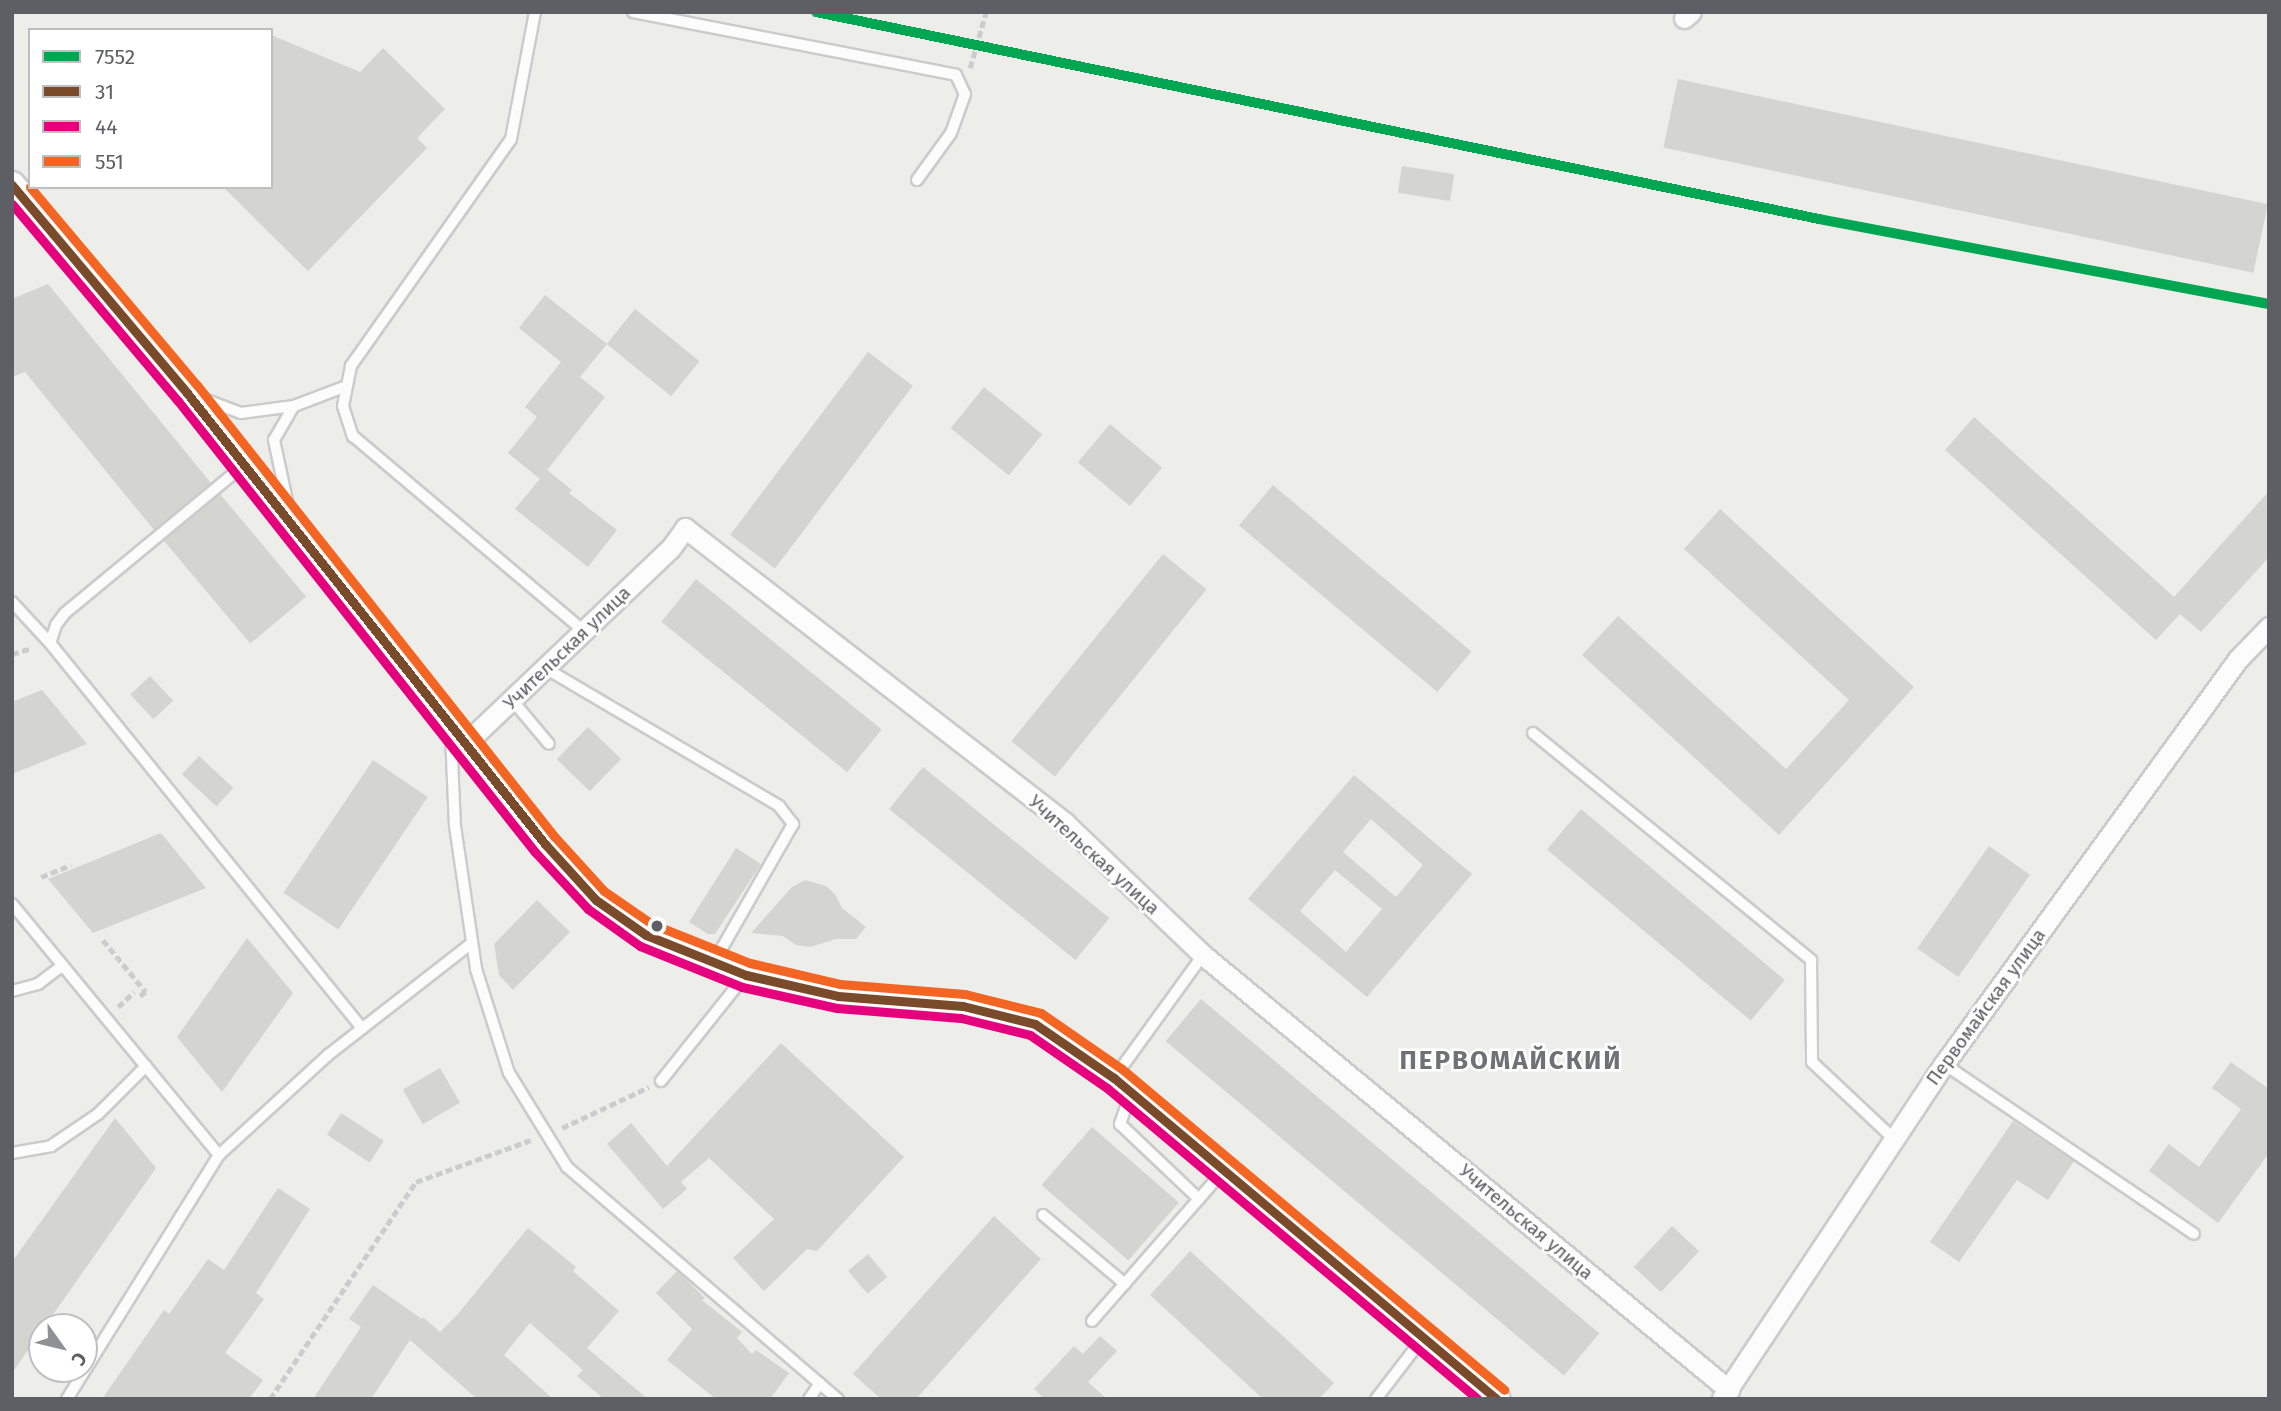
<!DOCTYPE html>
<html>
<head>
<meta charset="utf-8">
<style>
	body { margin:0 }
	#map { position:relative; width:2281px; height:1411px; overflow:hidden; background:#edede9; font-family:"Fira Sans",sans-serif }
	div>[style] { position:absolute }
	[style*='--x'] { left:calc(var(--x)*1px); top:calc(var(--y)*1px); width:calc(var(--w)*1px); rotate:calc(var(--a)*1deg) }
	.building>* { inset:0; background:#d4d4d1; transform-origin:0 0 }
	.path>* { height:4.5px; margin-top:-2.25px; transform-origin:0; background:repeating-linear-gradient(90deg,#cacdcc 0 7px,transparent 0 10.5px) }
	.roads { filter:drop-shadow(2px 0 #cbcbcb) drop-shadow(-2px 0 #cbcbcb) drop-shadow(0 2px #cbcbcb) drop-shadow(0 -2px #cbcbcb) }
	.service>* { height:10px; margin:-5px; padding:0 5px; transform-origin:5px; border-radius:5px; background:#fcfcfc }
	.minor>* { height:19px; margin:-9.5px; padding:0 9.5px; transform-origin:9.5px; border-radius:9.5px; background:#fcfcfc }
	.secondary>* { height:26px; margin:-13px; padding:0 13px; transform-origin:13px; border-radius:13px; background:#fcfcfc }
	.bus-1>* { height:9px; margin:-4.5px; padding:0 4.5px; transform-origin:4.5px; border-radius:4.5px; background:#7a4b2a }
	.bus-2>* { height:9px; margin:-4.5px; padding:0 4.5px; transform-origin:4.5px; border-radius:4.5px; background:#e5007d }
	.bus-3>* { height:9px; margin:-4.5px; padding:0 4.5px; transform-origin:4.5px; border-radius:4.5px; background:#f26522 }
	.rail-1>* { height:10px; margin:-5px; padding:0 5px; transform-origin:5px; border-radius:5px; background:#00a651 }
	.dots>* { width:19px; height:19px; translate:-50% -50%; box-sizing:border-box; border:4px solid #fff; border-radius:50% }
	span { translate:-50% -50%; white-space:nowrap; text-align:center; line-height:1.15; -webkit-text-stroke:5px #fff; paint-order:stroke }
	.street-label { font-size:19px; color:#5e5f65 }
	.district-label { font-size:26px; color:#6f7177; font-weight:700; letter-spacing:2px }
	.frame { position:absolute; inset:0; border:14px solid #5e5f65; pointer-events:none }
	.legend { position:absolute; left:28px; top:28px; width:245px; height:161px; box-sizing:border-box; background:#fff; border:2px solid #bfbfc1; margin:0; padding:9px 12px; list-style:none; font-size:21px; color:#5e5f65 }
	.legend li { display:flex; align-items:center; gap:14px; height:35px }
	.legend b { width:35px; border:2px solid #bfbfc1 }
	.north { position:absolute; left:28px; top:1313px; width:70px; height:70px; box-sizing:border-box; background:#fff; border:2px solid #bfbfc1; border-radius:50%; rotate:124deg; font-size:19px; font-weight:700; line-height:28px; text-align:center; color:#5e5f65 }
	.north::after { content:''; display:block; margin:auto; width:24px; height:32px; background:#909193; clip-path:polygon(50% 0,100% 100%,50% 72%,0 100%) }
</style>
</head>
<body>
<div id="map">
	<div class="building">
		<div style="clip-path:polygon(271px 35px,360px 72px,383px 48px,445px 109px,417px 138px,427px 148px,308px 271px,223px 187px,271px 187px)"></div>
		<div style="left:1678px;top:79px;width:603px;height:70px;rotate:12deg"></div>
		<div style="left:1402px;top:166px;width:53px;height:27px;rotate:9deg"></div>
		<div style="clip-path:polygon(48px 284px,211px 483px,154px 530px,25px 372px,12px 377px,12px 299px)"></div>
		<div style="clip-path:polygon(545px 295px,607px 344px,580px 377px,605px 397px,540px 479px,508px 453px,537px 417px,525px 407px,561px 362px,519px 328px)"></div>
		<div style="left:635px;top:309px;width:83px;height:45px;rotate:39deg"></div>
		<div style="left:868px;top:352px;width:56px;height:229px;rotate:37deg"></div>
		<div style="left:984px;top:387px;width:75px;height:53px;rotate:39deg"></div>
		<div style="clip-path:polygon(1974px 417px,2174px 597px,2269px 491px,2269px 557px,2201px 632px,2180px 614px,2156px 640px,1945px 450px)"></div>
		<div style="left:1110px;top:424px;width:68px;height:50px;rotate:40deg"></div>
		<div style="clip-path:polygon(547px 470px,572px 490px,569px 493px,617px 530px,588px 567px,515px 509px)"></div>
		<div style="left:1273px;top:485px;width:259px;height:53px;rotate:40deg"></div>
		<div style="left:220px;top:494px;width:134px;height:73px;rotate:50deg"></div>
		<div style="clip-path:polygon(1720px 509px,1914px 687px,1779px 835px,1582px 655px,1618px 616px,1786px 769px,1849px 700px,1684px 549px)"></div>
		<div style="left:1163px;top:554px;width:56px;height:241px;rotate:39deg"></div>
		<div style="left:696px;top:579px;width:239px;height:55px;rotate:39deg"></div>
		<div style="left:150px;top:676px;width:34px;height:27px;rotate:47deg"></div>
		<div style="clip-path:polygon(42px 690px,87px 744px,12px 774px,12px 702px)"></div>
		<div style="left:588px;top:727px;width:46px;height:45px;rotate:44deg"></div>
		<div style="left:199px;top:756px;width:47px;height:25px;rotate:43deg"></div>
		<div style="left:373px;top:760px;width:66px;height:160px;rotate:34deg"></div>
		<div style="left:923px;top:767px;width:240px;height:54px;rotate:39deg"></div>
		<div style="clip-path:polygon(evenodd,1354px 775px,1472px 874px,1367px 997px,1248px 899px,1354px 775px,1371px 819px,1423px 865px,1396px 897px,1343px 852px,1371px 819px,1354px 775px,1335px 870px,1382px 909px,1346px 952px,1300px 911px,1335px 870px)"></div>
		<div style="left:1581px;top:809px;width:266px;height:53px;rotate:40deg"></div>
		<div style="clip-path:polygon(161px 833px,206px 888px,93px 933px,48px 879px)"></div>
		<div style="left:1989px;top:846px;width:50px;height:125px;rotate:35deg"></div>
		<div style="clip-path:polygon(736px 848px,761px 864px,715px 934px,708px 934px,689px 922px)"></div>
		<div style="clip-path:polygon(805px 880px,826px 886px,835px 894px,842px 908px,866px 927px,856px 939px,836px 939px,810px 947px,796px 945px,783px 936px,751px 933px,792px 887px)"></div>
		<div style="clip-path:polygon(537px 900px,570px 932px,513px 990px,499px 975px,494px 944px)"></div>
		<div style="clip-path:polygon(247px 938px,293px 993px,222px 1092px,177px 1037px)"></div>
		<div style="left:1201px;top:999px;width:520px;height:55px;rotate:40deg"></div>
		<div style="clip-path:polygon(781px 1043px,904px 1157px,817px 1251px,807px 1249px,764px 1291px,733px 1258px,774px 1219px,709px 1158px,681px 1182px,687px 1189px,663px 1209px,607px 1144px,631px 1123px,667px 1166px)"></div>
		<div style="clip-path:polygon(2231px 1062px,2269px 1089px,2269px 1153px,2218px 1223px,2149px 1171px,2169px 1144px,2199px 1167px,2241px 1109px,2212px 1088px)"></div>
		<div style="left:440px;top:1068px;width:40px;height:43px;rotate:60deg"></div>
		<div style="left:341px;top:1113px;width:51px;height:26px;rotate:33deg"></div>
		<div style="clip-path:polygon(115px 1118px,156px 1168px,12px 1373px,12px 1262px)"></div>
		<div style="clip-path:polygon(2013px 1121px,2074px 1161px,2048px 1200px,2017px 1180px,1959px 1262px,1930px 1242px)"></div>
		<div style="left:1092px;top:1127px;width:115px;height:77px;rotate:41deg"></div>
		<div style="clip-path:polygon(278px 1188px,310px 1209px,256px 1293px,264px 1299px,225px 1353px,263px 1380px,249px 1399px,102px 1399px,164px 1310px,169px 1314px,208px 1259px,224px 1270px)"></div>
		<div style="clip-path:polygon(994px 1216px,1041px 1259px,916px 1399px,881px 1399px,853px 1374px)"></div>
		<div style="left:1672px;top:1226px;width:37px;height:56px;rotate:43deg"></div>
		<div style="clip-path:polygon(528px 1228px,576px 1267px,573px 1271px,619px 1311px,587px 1348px,648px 1399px,604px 1399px,577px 1376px,583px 1370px,530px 1323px,504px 1355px,553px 1399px,477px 1399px,410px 1340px,371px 1399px,313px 1399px,361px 1327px,349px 1319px,373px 1285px,422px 1319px,423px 1317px,440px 1332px,458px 1314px)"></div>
		<div style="clip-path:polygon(1190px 1251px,1334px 1383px,1319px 1399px,1263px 1399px,1150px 1295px)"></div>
		<div style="left:868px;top:1254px;width:30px;height:26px;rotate:50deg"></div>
		<div style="clip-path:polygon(677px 1271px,705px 1298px,702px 1300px,742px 1332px,737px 1338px,752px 1354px,756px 1350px,789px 1373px,770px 1399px,716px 1399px,667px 1360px,692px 1329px,656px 1293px)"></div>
		<div style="clip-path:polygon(1100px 1336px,1117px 1351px,1088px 1382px,1107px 1399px,1045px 1399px,1034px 1389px,1074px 1346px,1083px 1354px)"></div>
	</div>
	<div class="path">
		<div style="--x:970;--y:68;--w:58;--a:-74.1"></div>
		<div style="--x:12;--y:654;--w:21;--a:-17"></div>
		<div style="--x:41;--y:877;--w:32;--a:-22"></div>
		<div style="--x:103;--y:940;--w:67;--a:50.4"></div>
		<div style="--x:146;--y:992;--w:9;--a:144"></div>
		<div style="--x:118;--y:1007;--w:22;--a:-43"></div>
		<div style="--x:562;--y:1128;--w:96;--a:-25.2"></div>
		<div style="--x:270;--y:1399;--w:262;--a:-56.1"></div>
		<div style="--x:416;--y:1182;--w:122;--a:-20.1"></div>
	</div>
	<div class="roads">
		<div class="service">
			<div style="--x:535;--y:12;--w:129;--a:100.7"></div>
			<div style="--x:511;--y:139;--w:278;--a:125.2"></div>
			<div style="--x:351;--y:366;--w:41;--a:101.3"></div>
			<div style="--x:343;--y:406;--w:32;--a:72"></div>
			<div style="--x:353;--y:436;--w:302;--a:40.2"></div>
			<div style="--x:633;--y:12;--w:329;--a:11"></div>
			<div style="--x:956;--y:75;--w:21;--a:65"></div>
			<div style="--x:965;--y:94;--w:41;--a:109.7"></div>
			<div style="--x:951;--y:133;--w:58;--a:125.9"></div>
			<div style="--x:201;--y:398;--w:43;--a:20.6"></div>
			<div style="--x:241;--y:413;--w:53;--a:-7.5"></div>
			<div style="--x:294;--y:406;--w:53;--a:-20.8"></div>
			<div style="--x:244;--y:465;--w:232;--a:140.4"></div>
			<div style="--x:65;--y:613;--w:15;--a:127"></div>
			<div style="--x:56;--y:625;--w:19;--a:108"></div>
			<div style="--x:50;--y:643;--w:496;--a:51"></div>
			<div style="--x:289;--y:510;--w:72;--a:-102.1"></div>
			<div style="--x:274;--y:440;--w:39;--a:-60"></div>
			<div style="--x:12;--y:602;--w:56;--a:47.2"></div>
			<div style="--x:545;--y:668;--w:272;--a:30.5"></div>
			<div style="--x:779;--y:806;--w:23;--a:52"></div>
			<div style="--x:793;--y:824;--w:157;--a:119.8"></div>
			<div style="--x:512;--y:700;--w:57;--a:49.9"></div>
			<div style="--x:1533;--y:733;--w:359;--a:39.2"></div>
			<div style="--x:1811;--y:960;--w:102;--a:89.4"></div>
			<div style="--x:1812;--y:1062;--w:111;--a:43.2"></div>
			<div style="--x:451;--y:735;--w:91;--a:87.5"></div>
			<div style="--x:455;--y:826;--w:145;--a:81.6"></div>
			<div style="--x:476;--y:969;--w:109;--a:72.4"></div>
			<div style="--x:509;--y:1073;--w:110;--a:58.3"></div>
			<div style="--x:567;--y:1167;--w:357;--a:40.6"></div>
			<div style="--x:12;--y:904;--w:325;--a:50.5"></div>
			<div style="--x:12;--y:991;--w:27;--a:-15"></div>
			<div style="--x:38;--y:984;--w:31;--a:-37"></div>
			<div style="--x:1944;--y:1064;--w:302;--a:34.2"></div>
			<div style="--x:1114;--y:1078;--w:152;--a:-54.1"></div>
			<div style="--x:661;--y:1081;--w:133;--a:-51.4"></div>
			<div style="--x:1130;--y:1095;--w:31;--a:109"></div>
			<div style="--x:1120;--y:1124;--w:109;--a:43.5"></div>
			<div style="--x:12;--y:1153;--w:40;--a:-10"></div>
			<div style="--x:51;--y:1146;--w:57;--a:-34.2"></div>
			<div style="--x:98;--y:1114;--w:68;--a:-45"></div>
			<div style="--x:1043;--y:1215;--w:107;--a:40.1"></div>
			<div style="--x:1092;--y:1321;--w:201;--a:-48.8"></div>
			<div style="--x:67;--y:1399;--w:287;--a:-58.1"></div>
			<div style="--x:219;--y:1155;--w:148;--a:-42.5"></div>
			<div style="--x:328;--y:1055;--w:182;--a:-37.9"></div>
			<div style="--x:809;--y:1399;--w:19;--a:-55"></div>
			<div style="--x:1376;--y:1399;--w:77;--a:-52.4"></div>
		</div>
		<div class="minor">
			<div style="--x:1684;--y:18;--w:9;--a:-41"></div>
			<div style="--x:467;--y:742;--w:280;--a:-43.6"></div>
			<div style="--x:670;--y:549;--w:26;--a:-54"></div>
			<div style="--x:685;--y:528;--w:481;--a:37.8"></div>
			<div style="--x:1065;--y:823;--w:191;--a:43.7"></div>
			<div style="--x:1203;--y:955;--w:683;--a:39.59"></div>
			<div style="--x:1722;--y:1398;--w:401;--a:-56.4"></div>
			<div style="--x:1944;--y:1064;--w:500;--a:-54.02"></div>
			<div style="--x:2238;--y:659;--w:45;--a:-45.9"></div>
		</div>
		<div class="secondary">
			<div style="--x:12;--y:185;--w:272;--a:49.9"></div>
			<div style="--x:187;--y:393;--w:576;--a:51.56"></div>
			<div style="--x:545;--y:844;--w:76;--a:47.7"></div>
			<div style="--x:596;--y:900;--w:61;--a:35"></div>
			<div style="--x:646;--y:935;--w:108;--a:21.8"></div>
			<div style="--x:746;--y:975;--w:94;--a:12.9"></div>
			<div style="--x:838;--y:996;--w:125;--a:4.6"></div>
			<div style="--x:963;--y:1006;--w:74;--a:14"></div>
			<div style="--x:1035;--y:1024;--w:96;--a:34.4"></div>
			<div style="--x:1114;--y:1078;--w:499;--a:40"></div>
		</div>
	</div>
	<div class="bus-1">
		<div style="--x:12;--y:185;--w:272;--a:49.9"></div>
		<div style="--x:187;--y:393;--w:576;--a:51.56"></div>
		<div style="--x:545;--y:844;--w:76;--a:47.7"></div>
		<div style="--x:596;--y:900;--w:61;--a:35"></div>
		<div style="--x:646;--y:935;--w:108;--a:21.8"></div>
		<div style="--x:746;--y:975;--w:94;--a:12.9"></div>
		<div style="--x:838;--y:996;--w:125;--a:4.6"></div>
		<div style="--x:963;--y:1006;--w:74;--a:14"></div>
		<div style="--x:1035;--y:1024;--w:96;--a:34.4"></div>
		<div style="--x:1114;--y:1078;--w:499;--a:40"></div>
	</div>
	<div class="bus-2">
		<div style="--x:12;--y:204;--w:258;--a:49.9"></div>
		<div style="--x:178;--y:401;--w:575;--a:51.64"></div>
		<div style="--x:535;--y:852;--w:78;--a:47.1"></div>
		<div style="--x:588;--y:909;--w:64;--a:35.4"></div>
		<div style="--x:640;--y:946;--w:110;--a:21.9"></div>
		<div style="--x:742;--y:987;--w:97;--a:12.5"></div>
		<div style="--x:837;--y:1008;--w:124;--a:4.6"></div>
		<div style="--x:961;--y:1018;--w:71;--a:13.8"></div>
		<div style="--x:1030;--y:1035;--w:93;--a:34.5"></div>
		<div style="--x:1107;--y:1088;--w:483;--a:40"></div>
	</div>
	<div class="bus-3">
		<div style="--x:30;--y:187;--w:259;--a:49.9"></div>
		<div style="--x:197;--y:385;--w:575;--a:51.64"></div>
		<div style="--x:554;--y:836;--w:74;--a:47.7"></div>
		<div style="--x:604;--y:891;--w:58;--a:34.5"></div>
		<div style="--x:652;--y:924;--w:105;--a:21.7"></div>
		<div style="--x:750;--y:963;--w:92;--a:13.1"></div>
		<div style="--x:840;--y:984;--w:125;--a:4.6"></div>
		<div style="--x:965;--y:994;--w:78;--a:14"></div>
		<div style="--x:1041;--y:1013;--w:98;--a:34.7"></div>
		<div style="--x:1122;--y:1069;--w:499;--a:40"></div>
	</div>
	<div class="rail-1">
		<div style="--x:816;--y:12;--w:1024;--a:11.66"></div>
		<div style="--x:1819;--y:219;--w:458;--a:10.7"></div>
	</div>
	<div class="dots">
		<div style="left:657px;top:926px;background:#5e5f65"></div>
	</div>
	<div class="street-label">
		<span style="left:567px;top:648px;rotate:-44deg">Учительская улица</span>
		<span style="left:1094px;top:855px;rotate:42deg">Учительская улица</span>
		<span style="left:1986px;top:1007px;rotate:-54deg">Первомайская улица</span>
		<span style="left:1526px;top:1222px;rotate:40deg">Учительская улица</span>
	</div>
	<div class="district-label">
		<span style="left:1511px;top:1061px">ПЕРВОМАЙСКИЙ</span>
	</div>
	<div class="frame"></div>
	<ul class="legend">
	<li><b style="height:9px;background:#00a651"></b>7552</li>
	<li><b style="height:9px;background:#7a4b2a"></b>31</li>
	<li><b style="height:9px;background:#e5007d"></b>44</li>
	<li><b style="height:9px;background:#f26522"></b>551</li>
	</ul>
	<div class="north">С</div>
</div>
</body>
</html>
